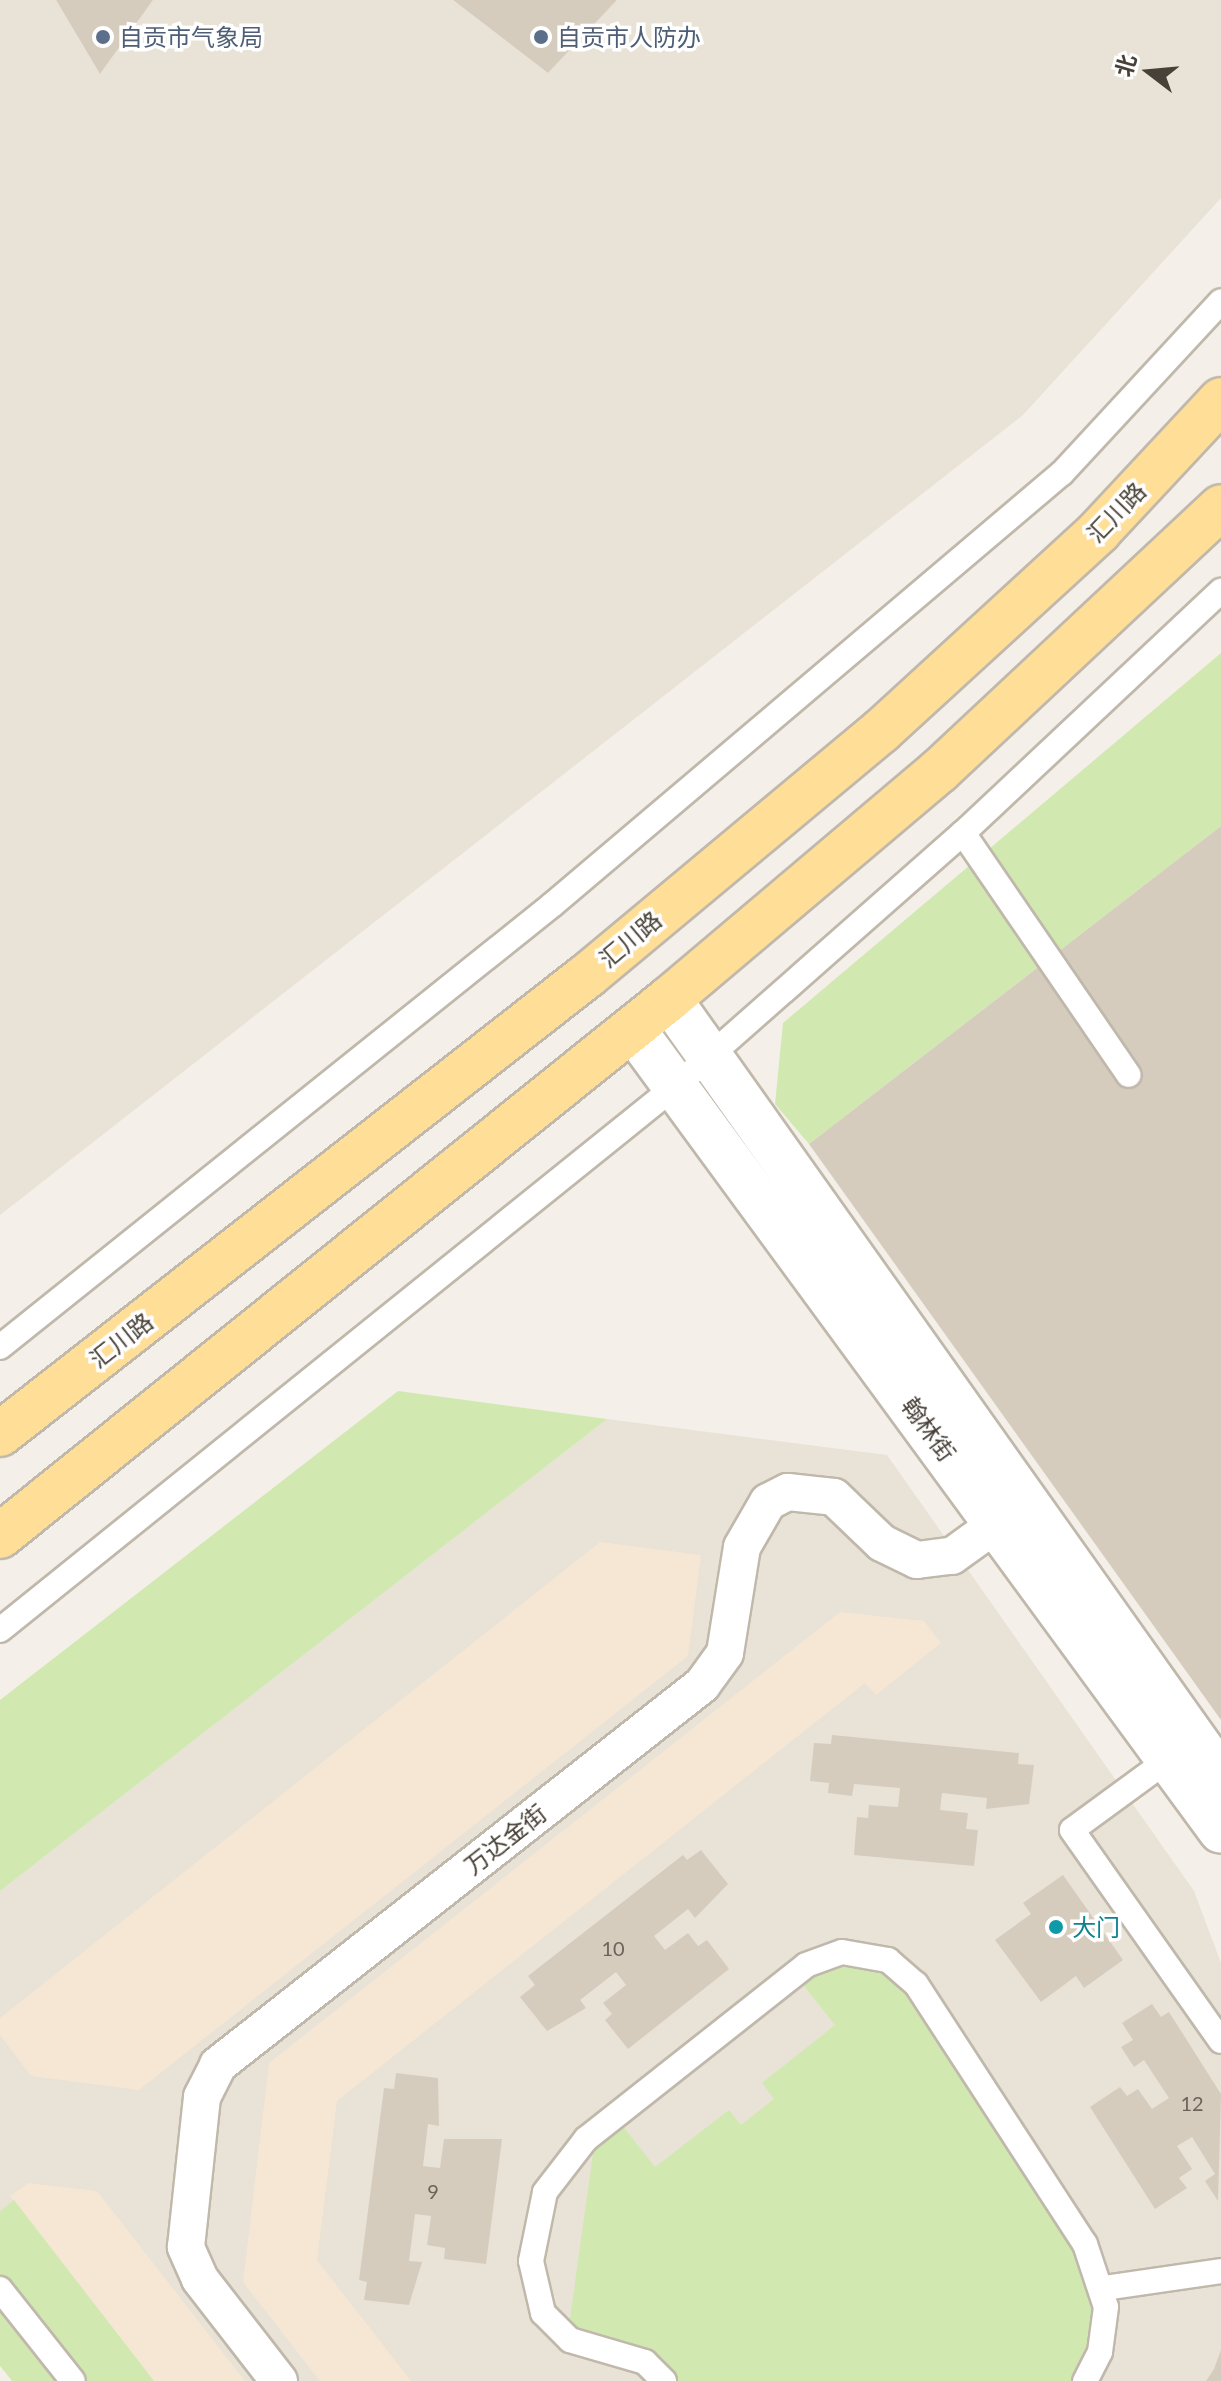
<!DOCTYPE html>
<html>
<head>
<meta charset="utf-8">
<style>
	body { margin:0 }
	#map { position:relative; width:1221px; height:2381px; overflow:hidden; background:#f4f0e9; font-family:Lato,"Noto Sans SC",sans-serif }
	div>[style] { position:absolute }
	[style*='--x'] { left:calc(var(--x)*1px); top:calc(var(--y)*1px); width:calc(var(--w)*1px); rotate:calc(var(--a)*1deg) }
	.residential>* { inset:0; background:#e8e2d7 }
	.commercial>* { inset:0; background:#f6e7d4 }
	.green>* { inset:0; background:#d1e9b1 }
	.building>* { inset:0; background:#d6ccbe }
	.roads { filter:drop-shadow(2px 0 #c0b8ab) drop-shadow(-2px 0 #c0b8ab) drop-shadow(0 2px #c0b8ab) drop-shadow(0 -2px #c0b8ab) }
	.service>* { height:24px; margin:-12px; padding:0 12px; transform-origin:12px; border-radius:12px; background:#fff }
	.pedestrian>* { height:36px; margin:-18px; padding:0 18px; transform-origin:18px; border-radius:18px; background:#fff }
	.tertiary>* { height:44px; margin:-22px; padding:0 22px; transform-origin:22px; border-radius:22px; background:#fff }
	.primary>* { height:44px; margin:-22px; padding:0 22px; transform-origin:22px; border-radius:22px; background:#ffde97 }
	.dots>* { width:22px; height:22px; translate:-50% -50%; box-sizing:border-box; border:4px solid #fff; border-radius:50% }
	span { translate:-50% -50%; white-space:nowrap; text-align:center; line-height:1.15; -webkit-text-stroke:7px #fff; paint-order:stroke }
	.number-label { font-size:20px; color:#6c6459 }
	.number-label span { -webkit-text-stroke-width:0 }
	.service-label { font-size:24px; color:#4e5e75 }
	.left { translate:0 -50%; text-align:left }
	.street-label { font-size:24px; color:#484137 }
	.culture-label { font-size:24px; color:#0d838f }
	.north { position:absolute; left:1109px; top:32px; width:80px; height:80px; -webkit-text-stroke:6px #fff; paint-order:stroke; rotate:286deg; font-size:22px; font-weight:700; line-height:32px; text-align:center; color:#484137 }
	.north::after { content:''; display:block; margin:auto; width:28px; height:36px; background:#484137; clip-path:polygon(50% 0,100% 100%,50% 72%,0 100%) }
</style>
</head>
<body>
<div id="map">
	<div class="residential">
		<div style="clip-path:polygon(0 0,56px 0,100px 74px,153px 0,453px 0,548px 73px,617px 0,1221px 0,1221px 198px,1023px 415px,0 1215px)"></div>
		<div style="clip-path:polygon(607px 1419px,887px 1455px,1194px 1891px,1221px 1963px,1221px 2381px,154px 2381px,13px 2201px,0 2211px,0 1891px)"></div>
	</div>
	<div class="commercial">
		<div style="clip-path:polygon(600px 1542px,701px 1555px,688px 1656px,139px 2090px,31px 2076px,0 2035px,0 2018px)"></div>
		<div style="clip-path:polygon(840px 1612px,924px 1621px,941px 1643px,876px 1695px,865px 1683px,337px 2101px,317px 2260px,411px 2381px,320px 2381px,243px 2282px,269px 2063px)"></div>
		<div style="clip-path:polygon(28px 2183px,97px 2191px,245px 2381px,154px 2381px,10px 2196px)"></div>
	</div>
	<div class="green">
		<div style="clip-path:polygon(1221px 653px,1221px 826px,809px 1144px,775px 1104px,783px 1023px)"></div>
		<div style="clip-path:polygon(398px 1391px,607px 1419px,0 1891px,0 1700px)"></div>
		<div style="clip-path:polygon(847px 1962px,880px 1968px,906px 1989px,1086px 2266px,1096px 2302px,1092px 2343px,1073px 2381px,678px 2381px,649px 2351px,569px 2326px,594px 2146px,622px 2125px,655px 2167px,729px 2110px,741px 2125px,774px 2099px,762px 2083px,835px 2025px,801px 1982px)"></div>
		<div style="clip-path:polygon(14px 2200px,154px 2381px,12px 2381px,0 2366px,0 2211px)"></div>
	</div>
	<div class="building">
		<div style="clip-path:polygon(56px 0,153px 0,100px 74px)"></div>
		<div style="clip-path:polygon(453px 0,617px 0,548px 73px)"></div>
		<div style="clip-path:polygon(1221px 826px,1221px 1720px,809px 1144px)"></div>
		<div style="clip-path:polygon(832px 1735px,1019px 1753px,1018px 1764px,1034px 1765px,1029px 1804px,986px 1809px,987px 1798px,942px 1793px,940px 1810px,968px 1813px,966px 1829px,978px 1830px,974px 1866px,854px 1855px,857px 1817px,868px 1818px,869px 1805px,898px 1807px,900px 1788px,854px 1784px,852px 1796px,828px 1793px,829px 1783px,810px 1781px,814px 1743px,831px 1744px)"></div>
		<div style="clip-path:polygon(701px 1850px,728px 1884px,695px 1918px,688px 1909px,654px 1936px,665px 1950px,688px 1933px,698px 1946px,707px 1940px,729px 1969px,628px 2049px,605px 2020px,612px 2014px,603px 2003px,626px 1985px,616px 1972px,580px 2000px,586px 2008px,547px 2031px,520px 1997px,535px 1985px,528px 1976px,683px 1855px,687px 1860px)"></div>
		<div style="clip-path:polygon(1063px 1875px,1123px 1960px,1084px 1988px,1076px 1976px,1041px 2002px,995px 1940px,1031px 1914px,1023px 1903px)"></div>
		<div style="clip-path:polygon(1152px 2004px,1161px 2017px,1169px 2012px,1221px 2094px,1218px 2201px,1205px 2181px,1215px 2174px,1192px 2137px,1177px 2146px,1192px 2169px,1179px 2178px,1187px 2188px,1155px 2209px,1090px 2107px,1120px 2087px,1127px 2096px,1138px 2089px,1152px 2109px,1169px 2098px,1144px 2060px,1134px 2067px,1121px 2047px,1133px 2040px,1122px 2023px)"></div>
		<div style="clip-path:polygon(396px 2073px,438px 2078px,439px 2126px,428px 2124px,423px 2166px,440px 2168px,444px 2139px,502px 2139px,486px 2264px,444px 2259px,445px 2248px,427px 2245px,431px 2216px,415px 2214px,409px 2261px,422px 2262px,409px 2305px,364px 2300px,367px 2282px,359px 2280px,384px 2088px,394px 2089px)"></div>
		<div style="clip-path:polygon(1221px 2350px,1221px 2381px,1206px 2381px,1214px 2369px)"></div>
	</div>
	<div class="roads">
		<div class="service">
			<div style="--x:963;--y:833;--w:293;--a:55.6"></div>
			<div style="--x:0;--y:1347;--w:707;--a:-38.69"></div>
			<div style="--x:552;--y:905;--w:668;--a:-40.27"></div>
			<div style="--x:1062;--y:473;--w:234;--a:-47.2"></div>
			<div style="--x:0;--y:1630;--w:871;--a:-38.84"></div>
			<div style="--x:678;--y:1084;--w:380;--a:-41.4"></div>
			<div style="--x:963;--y:833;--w:354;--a:-43.2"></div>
			<div style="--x:1169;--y:1759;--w:120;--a:143.8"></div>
			<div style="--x:1072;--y:1830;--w:258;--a:54.8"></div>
			<div style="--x:1105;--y:2288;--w:117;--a:-8.3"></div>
			<div style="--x:0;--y:2289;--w:117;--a:51.6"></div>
			<div style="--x:664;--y:2381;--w:27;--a:-135"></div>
			<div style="--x:645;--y:2362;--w:78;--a:-163.7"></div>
			<div style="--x:570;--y:2340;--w:38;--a:-135"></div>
			<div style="--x:543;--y:2313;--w:53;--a:-103"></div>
			<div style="--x:531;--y:2261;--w:70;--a:-78.5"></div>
			<div style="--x:545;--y:2192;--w:67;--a:-52.3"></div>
			<div style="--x:586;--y:2139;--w:280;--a:-38.3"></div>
			<div style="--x:806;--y:1965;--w:38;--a:-20"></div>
			<div style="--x:842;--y:1952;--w:47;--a:9.9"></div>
			<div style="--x:888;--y:1960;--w:37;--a:41"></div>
			<div style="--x:916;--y:1984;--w:310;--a:57"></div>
			<div style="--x:1085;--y:2244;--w:66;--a:71.6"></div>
			<div style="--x:1106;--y:2307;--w:45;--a:97.6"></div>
			<div style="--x:1100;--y:2352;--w:33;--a:117"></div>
		</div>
		<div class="pedestrian">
			<div style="--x:279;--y:2381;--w:129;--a:-127.8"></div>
			<div style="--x:200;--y:2279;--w:35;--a:-114"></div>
			<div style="--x:186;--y:2247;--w:151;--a:-83.9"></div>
			<div style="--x:202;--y:2097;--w:36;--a:-63"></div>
			<div style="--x:218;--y:2065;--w:615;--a:-38.14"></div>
			<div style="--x:702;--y:1685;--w:39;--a:-54"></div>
			<div style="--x:725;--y:1653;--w:107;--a:-80.9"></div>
			<div style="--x:742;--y:1547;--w:52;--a:-60"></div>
			<div style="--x:768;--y:1502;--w:22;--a:-27"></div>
			<div style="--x:788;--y:1492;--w:46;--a:6.2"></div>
			<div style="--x:834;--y:1497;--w:66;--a:43.8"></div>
			<div style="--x:882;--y:1543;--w:39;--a:26"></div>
			<div style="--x:917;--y:1560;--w:35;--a:-7"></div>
			<div style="--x:952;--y:1556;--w:57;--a:-35.7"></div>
		</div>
		<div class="tertiary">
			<div style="--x:669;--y:999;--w:954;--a:54.64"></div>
			<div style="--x:633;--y:1029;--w:994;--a:53.75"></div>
		</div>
		<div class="primary">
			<div style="--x:0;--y:1434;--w:746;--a:-37.98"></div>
			<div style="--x:588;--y:975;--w:381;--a:-39.8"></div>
			<div style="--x:881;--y:731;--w:296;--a:-42.5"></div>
			<div style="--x:1099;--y:531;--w:179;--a:-47"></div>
			<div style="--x:0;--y:1536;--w:858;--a:-38.75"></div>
			<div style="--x:669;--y:999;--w:353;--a:-40.2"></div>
			<div style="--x:939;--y:771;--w:386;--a:-43.1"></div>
		</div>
	</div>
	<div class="dots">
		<div style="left:103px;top:37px;background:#5c6f8a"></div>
		<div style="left:541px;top:37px;background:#5c6f8a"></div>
		<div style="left:1056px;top:1927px;background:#0f9aa8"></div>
	</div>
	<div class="number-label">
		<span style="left:613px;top:1948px">10</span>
		<span style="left:1192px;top:2103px">12</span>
		<span style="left:433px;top:2191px">9</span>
	</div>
	<div class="service-label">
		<span class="left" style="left:119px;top:37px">自贡市气象局</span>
		<span class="left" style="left:557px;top:37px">自贡市人防办</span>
	</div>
	<div class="street-label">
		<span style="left:1116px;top:512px;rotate:-46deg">汇川路</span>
		<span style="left:630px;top:939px;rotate:-40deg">汇川路</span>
		<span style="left:121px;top:1340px;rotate:-38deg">汇川路</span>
		<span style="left:929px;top:1429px;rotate:54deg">翰林街</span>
		<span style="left:505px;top:1839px;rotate:-38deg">万达金街</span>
	</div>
	<div class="culture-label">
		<span class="left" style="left:1072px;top:1927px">大门</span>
	</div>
	<div class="north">北</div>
</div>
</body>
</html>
